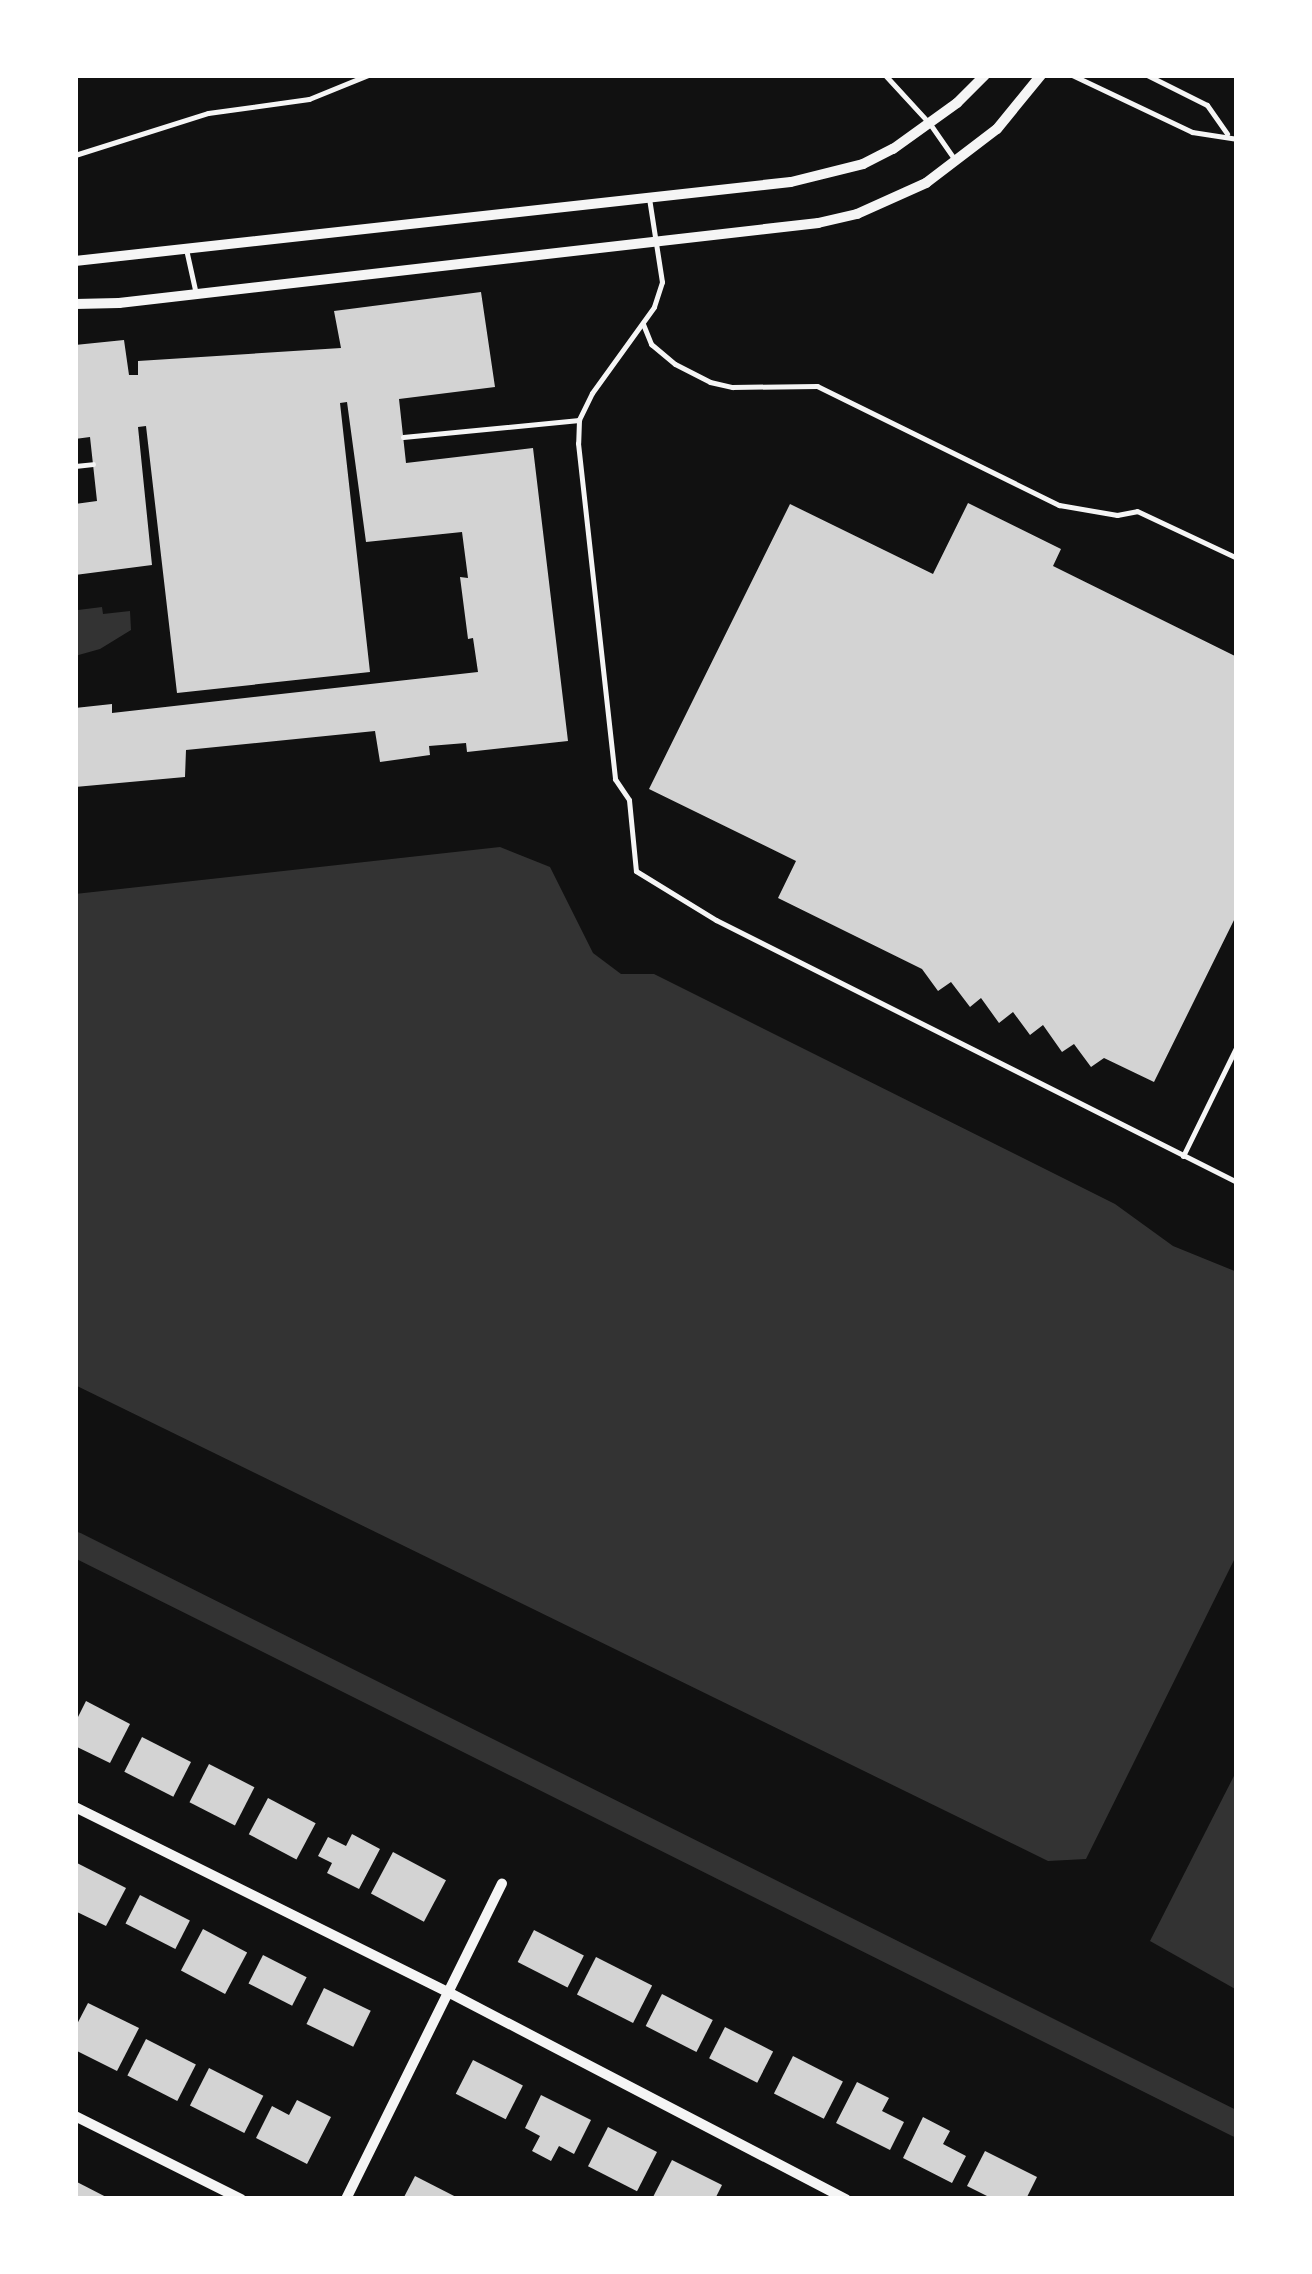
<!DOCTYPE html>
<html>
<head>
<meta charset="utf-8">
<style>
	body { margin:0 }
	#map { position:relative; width:1312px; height:2274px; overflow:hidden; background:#111; font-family:"PT Sans",sans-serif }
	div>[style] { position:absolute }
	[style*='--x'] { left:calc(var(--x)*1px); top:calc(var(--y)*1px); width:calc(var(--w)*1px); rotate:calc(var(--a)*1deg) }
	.water>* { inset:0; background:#333 }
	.canal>* { height:25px; margin:-12.5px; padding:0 12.5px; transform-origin:12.5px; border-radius:12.5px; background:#333 }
	.building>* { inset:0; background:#d3d3d3; transform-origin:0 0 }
	.service>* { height:5px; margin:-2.5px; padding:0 2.5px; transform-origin:2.5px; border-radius:2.5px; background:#f5f5f5 }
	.minor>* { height:10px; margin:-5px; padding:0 5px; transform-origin:5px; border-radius:5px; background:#f5f5f5 }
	span { translate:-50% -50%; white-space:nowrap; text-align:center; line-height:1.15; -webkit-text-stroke:9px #fff; paint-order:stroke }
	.frame { position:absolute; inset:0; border:78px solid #fff; pointer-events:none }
</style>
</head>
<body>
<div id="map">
	<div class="water">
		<div style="clip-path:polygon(102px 607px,103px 614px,130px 611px,131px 630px,100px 649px,75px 656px,78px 610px)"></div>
		<div style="clip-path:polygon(500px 847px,550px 867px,593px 953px,621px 974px,654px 974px,1115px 1204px,1173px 1246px,1237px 1272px,1237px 1554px,1086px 1859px,1048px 1861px,75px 1385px,75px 894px)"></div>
		<div style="clip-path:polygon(1237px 1770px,1237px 1990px,1150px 1941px)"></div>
	</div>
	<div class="canal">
		<div style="--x:75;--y:1544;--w:1299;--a:26.53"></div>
	</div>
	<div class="building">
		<div style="clip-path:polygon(481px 292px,495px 387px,399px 399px,406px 463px,533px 448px,568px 741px,467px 752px,466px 743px,429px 746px,430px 755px,380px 762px,375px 731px,186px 750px,185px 777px,75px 787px,75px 708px,112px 704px,112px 713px,478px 672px,473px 638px,468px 639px,460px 577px,468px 578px,462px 532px,366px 542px,347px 402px,340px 403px,370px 672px,177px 693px,146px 426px,138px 427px,152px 565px,75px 575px,75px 504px,97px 501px,90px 437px,75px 439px,75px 345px,124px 340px,129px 375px,138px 375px,138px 361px,341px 348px,334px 311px)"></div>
		<div style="clip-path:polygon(968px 503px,1061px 549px,1053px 566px,1237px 657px,1237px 914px,1154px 1082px,1104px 1058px,1091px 1067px,1074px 1044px,1062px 1052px,1043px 1025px,1030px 1035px,1013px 1012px,999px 1023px,981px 998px,970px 1007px,951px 982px,938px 991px,922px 969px,778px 898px,796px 861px,649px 789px,790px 504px,933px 574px)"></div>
		<div style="clip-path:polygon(86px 1701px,130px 1724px,110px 1763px,75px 1746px,75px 1723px)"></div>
		<div style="left:142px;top:1737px;width:55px;height:39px;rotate:27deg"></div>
		<div style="left:209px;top:1764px;width:51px;height:43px;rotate:27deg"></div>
		<div style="left:268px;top:1798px;width:54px;height:41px;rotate:28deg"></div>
		<div style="clip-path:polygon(352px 1834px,380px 1849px,359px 1889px,327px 1873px,332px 1863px,318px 1856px,328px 1837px,346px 1846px)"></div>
		<div style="left:393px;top:1852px;width:60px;height:47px;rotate:28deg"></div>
		<div style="clip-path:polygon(75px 1862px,126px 1888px,106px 1926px,75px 1911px)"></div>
		<div style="left:140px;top:1895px;width:56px;height:32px;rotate:27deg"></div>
		<div style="left:203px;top:1929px;width:50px;height:47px;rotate:28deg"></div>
		<div style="left:534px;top:1930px;width:56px;height:36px;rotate:27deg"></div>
		<div style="left:263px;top:1955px;width:49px;height:32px;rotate:27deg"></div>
		<div style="left:596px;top:1957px;width:63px;height:42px;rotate:27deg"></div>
		<div style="left:324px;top:1988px;width:52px;height:40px;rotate:26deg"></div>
		<div style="left:662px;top:1994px;width:57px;height:36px;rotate:27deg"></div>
		<div style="clip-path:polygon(88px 2003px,139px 2028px,117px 2071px,75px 2050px,75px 2028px)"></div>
		<div style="left:725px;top:2027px;width:54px;height:35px;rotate:27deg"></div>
		<div style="left:146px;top:2039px;width:56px;height:41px;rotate:27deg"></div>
		<div style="left:793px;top:2056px;width:56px;height:42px;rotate:27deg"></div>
		<div style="left:473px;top:2060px;width:56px;height:38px;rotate:27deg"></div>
		<div style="left:209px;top:2068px;width:61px;height:42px;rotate:27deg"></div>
		<div style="clip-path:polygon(857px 2082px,889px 2098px,882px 2111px,904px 2122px,890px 2150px,836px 2123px)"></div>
		<div style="clip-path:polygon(541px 2095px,591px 2120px,574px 2154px,559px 2146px,551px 2161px,532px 2151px,540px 2136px,525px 2128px)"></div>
		<div style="clip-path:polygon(297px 2100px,331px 2117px,307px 2164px,256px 2138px,272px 2106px,289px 2115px)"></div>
		<div style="clip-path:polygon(923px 2117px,950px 2131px,943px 2144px,966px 2156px,952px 2183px,903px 2158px)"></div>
		<div style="left:608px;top:2127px;width:55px;height:44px;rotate:27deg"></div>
		<div style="clip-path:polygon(985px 2151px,1037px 2177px,1026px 2199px,993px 2199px,967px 2186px)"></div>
		<div style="clip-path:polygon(672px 2160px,722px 2185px,715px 2199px,652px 2199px)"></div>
		<div style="clip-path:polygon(415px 2176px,460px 2199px,403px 2199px)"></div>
		<div style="clip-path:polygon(75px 2181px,110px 2199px,75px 2199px)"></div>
	</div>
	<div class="service">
		<div style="--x:885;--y:75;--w:67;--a:47.4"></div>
		<div style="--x:930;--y:124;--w:44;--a:55.2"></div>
		<div style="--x:1072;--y:75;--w:133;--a:25.4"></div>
		<div style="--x:1192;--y:132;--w:46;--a:8.8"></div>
		<div style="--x:1147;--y:75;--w:67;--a:26.6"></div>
		<div style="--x:1207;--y:105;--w:35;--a:55"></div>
		<div style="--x:75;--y:155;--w:139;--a:-17.5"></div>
		<div style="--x:208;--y:113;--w:102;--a:-7.9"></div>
		<div style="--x:309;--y:99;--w:64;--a:-22.1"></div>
		<div style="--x:649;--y:198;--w:85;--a:81.2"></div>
		<div style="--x:662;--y:282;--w:26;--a:108"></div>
		<div style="--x:654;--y:307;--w:106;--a:125.8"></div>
		<div style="--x:592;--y:393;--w:30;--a:116"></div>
		<div style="--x:579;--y:420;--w:23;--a:92"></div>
		<div style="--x:578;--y:443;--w:338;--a:83.7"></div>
		<div style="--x:615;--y:779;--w:25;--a:56"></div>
		<div style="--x:629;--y:800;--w:71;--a:84.4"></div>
		<div style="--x:636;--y:871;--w:94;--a:31.5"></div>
		<div style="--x:716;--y:920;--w:583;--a:26.7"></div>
		<div style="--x:186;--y:249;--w:46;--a:77.5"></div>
		<div style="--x:643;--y:324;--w:22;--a:68"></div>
		<div style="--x:651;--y:344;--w:31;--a:40"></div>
		<div style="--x:675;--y:364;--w:39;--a:27"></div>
		<div style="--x:710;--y:382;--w:23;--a:13"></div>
		<div style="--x:732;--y:387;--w:85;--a:-0.7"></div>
		<div style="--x:817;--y:386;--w:270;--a:26.2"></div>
		<div style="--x:1059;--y:505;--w:59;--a:9.8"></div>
		<div style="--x:1117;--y:515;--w:20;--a:-11"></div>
		<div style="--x:1137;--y:511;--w:110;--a:25.2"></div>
		<div style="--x:403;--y:437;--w:177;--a:-5.5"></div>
		<div style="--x:75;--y:466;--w:18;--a:-6"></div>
		<div style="--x:1183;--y:1156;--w:123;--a:-63.9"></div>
	</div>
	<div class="minor">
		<div style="--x:75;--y:261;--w:720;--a:-6.3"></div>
		<div style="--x:791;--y:182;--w:74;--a:-14"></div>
		<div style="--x:863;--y:164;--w:34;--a:-27"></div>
		<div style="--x:893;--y:149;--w:79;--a:-35.7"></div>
		<div style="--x:957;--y:103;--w:40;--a:-45"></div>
		<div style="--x:75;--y:304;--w:44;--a:-1.3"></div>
		<div style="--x:119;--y:303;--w:704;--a:-6.53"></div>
		<div style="--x:818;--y:223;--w:40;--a:-13"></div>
		<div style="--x:857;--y:214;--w:76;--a:-24.2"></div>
		<div style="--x:926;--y:183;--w:89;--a:-37.3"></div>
		<div style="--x:997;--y:129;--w:70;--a:-50.8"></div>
		<div style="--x:75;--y:1807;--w:416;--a:26.4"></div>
		<div style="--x:448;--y:1992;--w:449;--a:27.5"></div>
		<div style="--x:75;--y:2116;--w:186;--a:26.6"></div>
		<div style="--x:346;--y:2199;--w:352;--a:-63.7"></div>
	</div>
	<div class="frame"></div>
</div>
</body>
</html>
